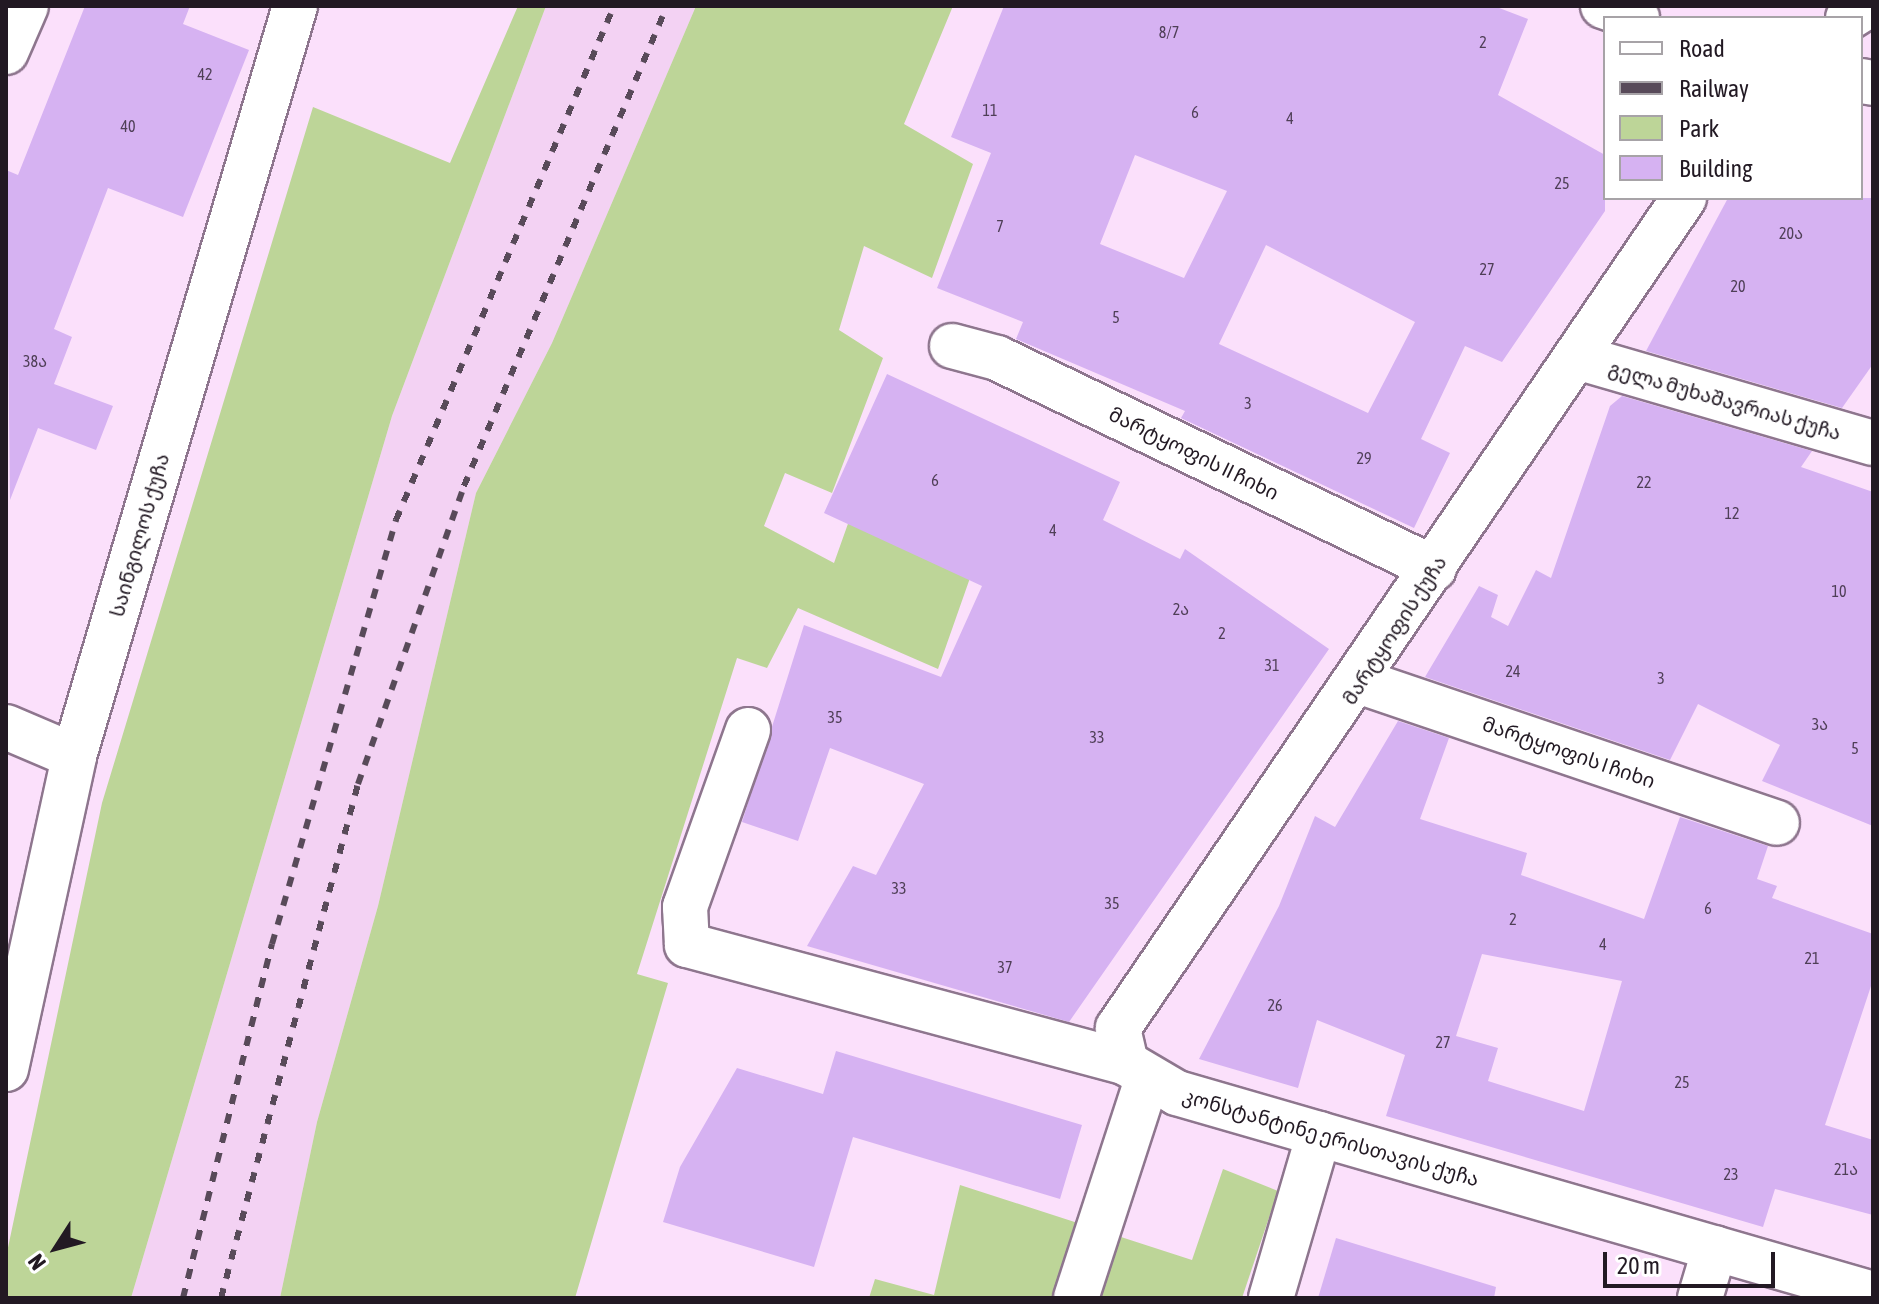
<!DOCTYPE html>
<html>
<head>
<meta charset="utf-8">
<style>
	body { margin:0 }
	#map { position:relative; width:1879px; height:1304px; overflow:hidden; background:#fbe0fb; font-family:"Asap Condensed","Noto Sans Georgian",sans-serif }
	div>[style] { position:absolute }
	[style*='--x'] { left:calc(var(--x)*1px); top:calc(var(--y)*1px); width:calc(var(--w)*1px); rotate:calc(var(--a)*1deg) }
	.built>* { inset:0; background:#f3d2f3 }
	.green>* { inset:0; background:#bdd598 }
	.building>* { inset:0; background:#d6b2f2 }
	.roads { filter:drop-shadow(2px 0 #8e768e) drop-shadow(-2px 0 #8e768e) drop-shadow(0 2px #8e768e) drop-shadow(0 -2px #8e768e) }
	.minor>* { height:44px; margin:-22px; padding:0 22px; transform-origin:22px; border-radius:22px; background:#fff }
	.rail>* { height:6px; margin-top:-3px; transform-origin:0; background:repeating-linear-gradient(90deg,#584a59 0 10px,transparent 0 20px) }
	span { translate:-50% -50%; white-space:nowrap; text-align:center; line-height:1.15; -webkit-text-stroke:7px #fff; paint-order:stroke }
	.number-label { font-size:16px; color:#4f3f57 }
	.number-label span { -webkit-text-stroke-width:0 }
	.street-label { font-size:20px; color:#221923 }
	.frame { position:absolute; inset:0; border:8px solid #221923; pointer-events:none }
	.legend { position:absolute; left:1603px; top:16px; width:260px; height:184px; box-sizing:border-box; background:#fff; border:2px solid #a7a3a7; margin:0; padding:10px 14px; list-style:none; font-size:24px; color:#221923 }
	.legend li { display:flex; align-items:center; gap:16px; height:40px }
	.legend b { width:40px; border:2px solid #a7a3a7 }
	.north { position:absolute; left:16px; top:1208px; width:80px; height:80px; -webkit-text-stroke:6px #fff; paint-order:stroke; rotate:234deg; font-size:22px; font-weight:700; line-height:32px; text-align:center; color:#221923 }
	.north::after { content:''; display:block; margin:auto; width:28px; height:36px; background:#221923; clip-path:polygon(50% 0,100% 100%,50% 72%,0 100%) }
	.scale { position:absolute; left:1603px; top:1252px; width:172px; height:36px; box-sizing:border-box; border:4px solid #221923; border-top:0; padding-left:10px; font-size:24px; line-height:28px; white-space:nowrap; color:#221923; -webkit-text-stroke:6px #fff; paint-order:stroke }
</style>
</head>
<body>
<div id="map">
	<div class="built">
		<div style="clip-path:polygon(546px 6px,696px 6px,552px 343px,476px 493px,378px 906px,317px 1122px,280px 1298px,131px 1298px,392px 416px)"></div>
	</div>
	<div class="green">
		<div style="clip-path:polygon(518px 6px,546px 6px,392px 416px,131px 1298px,6px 1298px,6px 1257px,102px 803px,313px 107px,450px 163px)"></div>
		<div style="clip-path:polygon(696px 6px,953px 6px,904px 124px,973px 164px,932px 278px,864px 246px,839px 330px,883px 358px,832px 493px,785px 473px,764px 526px,834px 563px,850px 518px,970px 578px,938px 669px,798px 608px,767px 668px,737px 658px,637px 974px,668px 983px,575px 1298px,280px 1298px,317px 1122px,378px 906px,476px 493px,552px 343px)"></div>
		<div style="clip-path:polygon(1223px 1169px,1278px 1191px,1242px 1298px,869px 1298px,875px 1279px,934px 1295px,960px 1185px,1192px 1260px)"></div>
	</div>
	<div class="building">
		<div style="clip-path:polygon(85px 6px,190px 6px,183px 24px,249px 50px,183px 217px,108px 188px,54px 329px,72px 337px,54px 384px,113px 406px,96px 450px,38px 428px,10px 500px,6px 170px,18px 175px)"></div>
		<div style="clip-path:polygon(evenodd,1004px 6px,1494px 6px,1528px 19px,1498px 95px,1605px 155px,1605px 211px,1502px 362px,1465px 346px,1421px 439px,1450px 453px,1414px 528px,1181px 418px,1185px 411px,1016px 339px,1023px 322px,937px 288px,991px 153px,951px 137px,1004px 6px,1135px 155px,1227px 191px,1184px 278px,1100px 244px,1135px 155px,1004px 6px,1266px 245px,1415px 322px,1368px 413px,1219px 344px,1266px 245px)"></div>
		<div style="clip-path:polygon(1728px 198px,1873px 198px,1873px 364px,1842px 408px,1646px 351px)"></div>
		<div style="clip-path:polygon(887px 374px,1120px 482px,1103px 520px,1180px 559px,1185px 549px,1329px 649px,1069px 1022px,807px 946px,853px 866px,876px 875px,924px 784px,830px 748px,798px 841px,742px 822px,804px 625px,941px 677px,982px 586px,824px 513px)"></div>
		<div style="clip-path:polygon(1622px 396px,1812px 451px,1801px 467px,1873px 492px,1873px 826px,1762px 781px,1780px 745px,1698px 704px,1670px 760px,1425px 677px,1479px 586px,1498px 595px,1491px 617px,1508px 626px,1536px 570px,1551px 578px,1610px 406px)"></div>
		<div style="clip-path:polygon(evenodd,1398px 721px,1449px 738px,1420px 819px,1527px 853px,1521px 875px,1644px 919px,1680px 817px,1768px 846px,1757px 879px,1777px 886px,1772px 898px,1873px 934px,1873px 980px,1825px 1125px,1873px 1140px,1873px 1215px,1775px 1189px,1763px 1227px,1386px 1116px,1405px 1055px,1317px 1020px,1298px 1088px,1199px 1059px,1279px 906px,1315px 816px,1335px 827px,1398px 721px,1482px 954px,1622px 981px,1584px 1111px,1488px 1081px,1498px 1048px,1456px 1036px,1482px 954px)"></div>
		<div style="clip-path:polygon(836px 1051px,1082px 1125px,1060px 1199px,853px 1137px,814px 1267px,663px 1222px,680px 1167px,737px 1068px,823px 1094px)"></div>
		<div style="clip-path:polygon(1336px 1238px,1496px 1287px,1494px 1298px,1318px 1298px)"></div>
	</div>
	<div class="roads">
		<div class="minor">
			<div style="--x:1603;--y:6;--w:36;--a:19"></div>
			<div style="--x:1848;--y:18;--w:22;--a:-32"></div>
			<div style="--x:6;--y:52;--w:50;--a:-66.5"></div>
			<div style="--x:1861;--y:81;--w:12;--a:9"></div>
			<div style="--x:952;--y:346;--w:47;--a:14.9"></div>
			<div style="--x:997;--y:358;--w:485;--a:25.7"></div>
			<div style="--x:1577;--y:357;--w:308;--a:16.2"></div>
			<div style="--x:1361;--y:682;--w:439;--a:18.7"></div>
			<div style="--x:6;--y:727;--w:74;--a:23.1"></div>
			<div style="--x:748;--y:730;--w:188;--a:109.6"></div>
			<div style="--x:685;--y:907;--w:38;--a:87"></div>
			<div style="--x:687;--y:945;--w:455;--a:15"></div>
			<div style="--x:1126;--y:1063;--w:59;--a:30.5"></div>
			<div style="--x:1177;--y:1093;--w:724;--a:16.11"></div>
			<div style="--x:1126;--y:1063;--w:36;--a:-103"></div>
			<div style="--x:1118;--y:1028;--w:1005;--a:-55.71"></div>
			<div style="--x:6;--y:1069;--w:320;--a:-77.7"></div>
			<div style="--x:74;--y:756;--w:782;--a:-73.58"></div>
			<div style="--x:1076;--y:1298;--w:232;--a:-72"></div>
			<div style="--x:1271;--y:1298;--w:171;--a:-73.7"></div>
			<div style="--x:1700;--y:1298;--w:52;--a:-73.3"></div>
		</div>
	</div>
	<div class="rail">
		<div style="--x:183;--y:1298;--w:365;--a:-75.9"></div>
		<div style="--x:272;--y:944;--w:442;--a:-73.7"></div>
		<div style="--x:396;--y:520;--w:558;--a:-67.02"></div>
		<div style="--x:221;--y:1298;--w:532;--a:-75.08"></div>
		<div style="--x:358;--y:784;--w:316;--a:-70.4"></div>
		<div style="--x:464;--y:486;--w:521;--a:-67.08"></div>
	</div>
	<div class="number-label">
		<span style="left:1169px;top:32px">8/7</span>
		<span style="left:1483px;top:42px">2</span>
		<span style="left:205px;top:74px">42</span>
		<span style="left:990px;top:110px">11</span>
		<span style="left:1195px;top:112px">6</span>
		<span style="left:1290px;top:118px">4</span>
		<span style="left:128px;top:126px">40</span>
		<span style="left:1562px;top:183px">25</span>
		<span style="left:1000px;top:226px">7</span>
		<span style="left:1791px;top:233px">20ა</span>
		<span style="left:1487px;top:269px">27</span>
		<span style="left:1738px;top:286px">20</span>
		<span style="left:1116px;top:317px">5</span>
		<span style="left:35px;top:361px">38ა</span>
		<span style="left:1248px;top:403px">3</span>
		<span style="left:1364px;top:458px">29</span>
		<span style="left:935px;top:480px">6</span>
		<span style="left:1644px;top:482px">22</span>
		<span style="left:1732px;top:513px">12</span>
		<span style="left:1053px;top:530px">4</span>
		<span style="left:1839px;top:591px">10</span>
		<span style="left:1181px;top:609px">2ა</span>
		<span style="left:1222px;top:633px">2</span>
		<span style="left:1272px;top:665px">31</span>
		<span style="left:1513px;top:671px">24</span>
		<span style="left:1661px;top:678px">3</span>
		<span style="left:835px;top:717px">35</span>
		<span style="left:1820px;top:724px">3ა</span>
		<span style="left:1097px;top:737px">33</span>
		<span style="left:1855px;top:748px">5</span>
		<span style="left:899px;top:888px">33</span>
		<span style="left:1112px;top:903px">35</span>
		<span style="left:1708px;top:908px">6</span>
		<span style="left:1513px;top:919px">2</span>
		<span style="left:1603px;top:944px">4</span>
		<span style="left:1812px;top:958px">21</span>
		<span style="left:1005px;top:967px">37</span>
		<span style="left:1275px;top:1005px">26</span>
		<span style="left:1443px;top:1042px">27</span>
		<span style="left:1682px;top:1082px">25</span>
		<span style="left:1846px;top:1169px">21ა</span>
		<span style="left:1731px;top:1174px">23</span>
	</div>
	<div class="street-label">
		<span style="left:1725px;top:400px;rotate:16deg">გელა მუხაშავრიას ქუჩა</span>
		<span style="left:1194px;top:453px;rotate:26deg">მარტყოფის II ჩიხი</span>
		<span style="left:139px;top:535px;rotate:-74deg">საინგილოს ქუჩა</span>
		<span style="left:1394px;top:630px;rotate:-57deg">მარტყოფის ქუჩა</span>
		<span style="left:1569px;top:752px;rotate:19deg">მარტყოფის I ჩიხი</span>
		<span style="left:1331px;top:1137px;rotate:16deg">კონსტანტინე ერისთავის ქუჩა</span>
	</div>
	<div class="frame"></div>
	<ul class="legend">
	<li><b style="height:10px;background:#fff"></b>Road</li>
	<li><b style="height:10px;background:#584a59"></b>Railway</li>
	<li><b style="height:22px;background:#bdd598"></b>Park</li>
	<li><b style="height:22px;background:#d6b2f2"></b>Building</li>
	</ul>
	<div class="north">N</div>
	<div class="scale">20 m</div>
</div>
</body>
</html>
